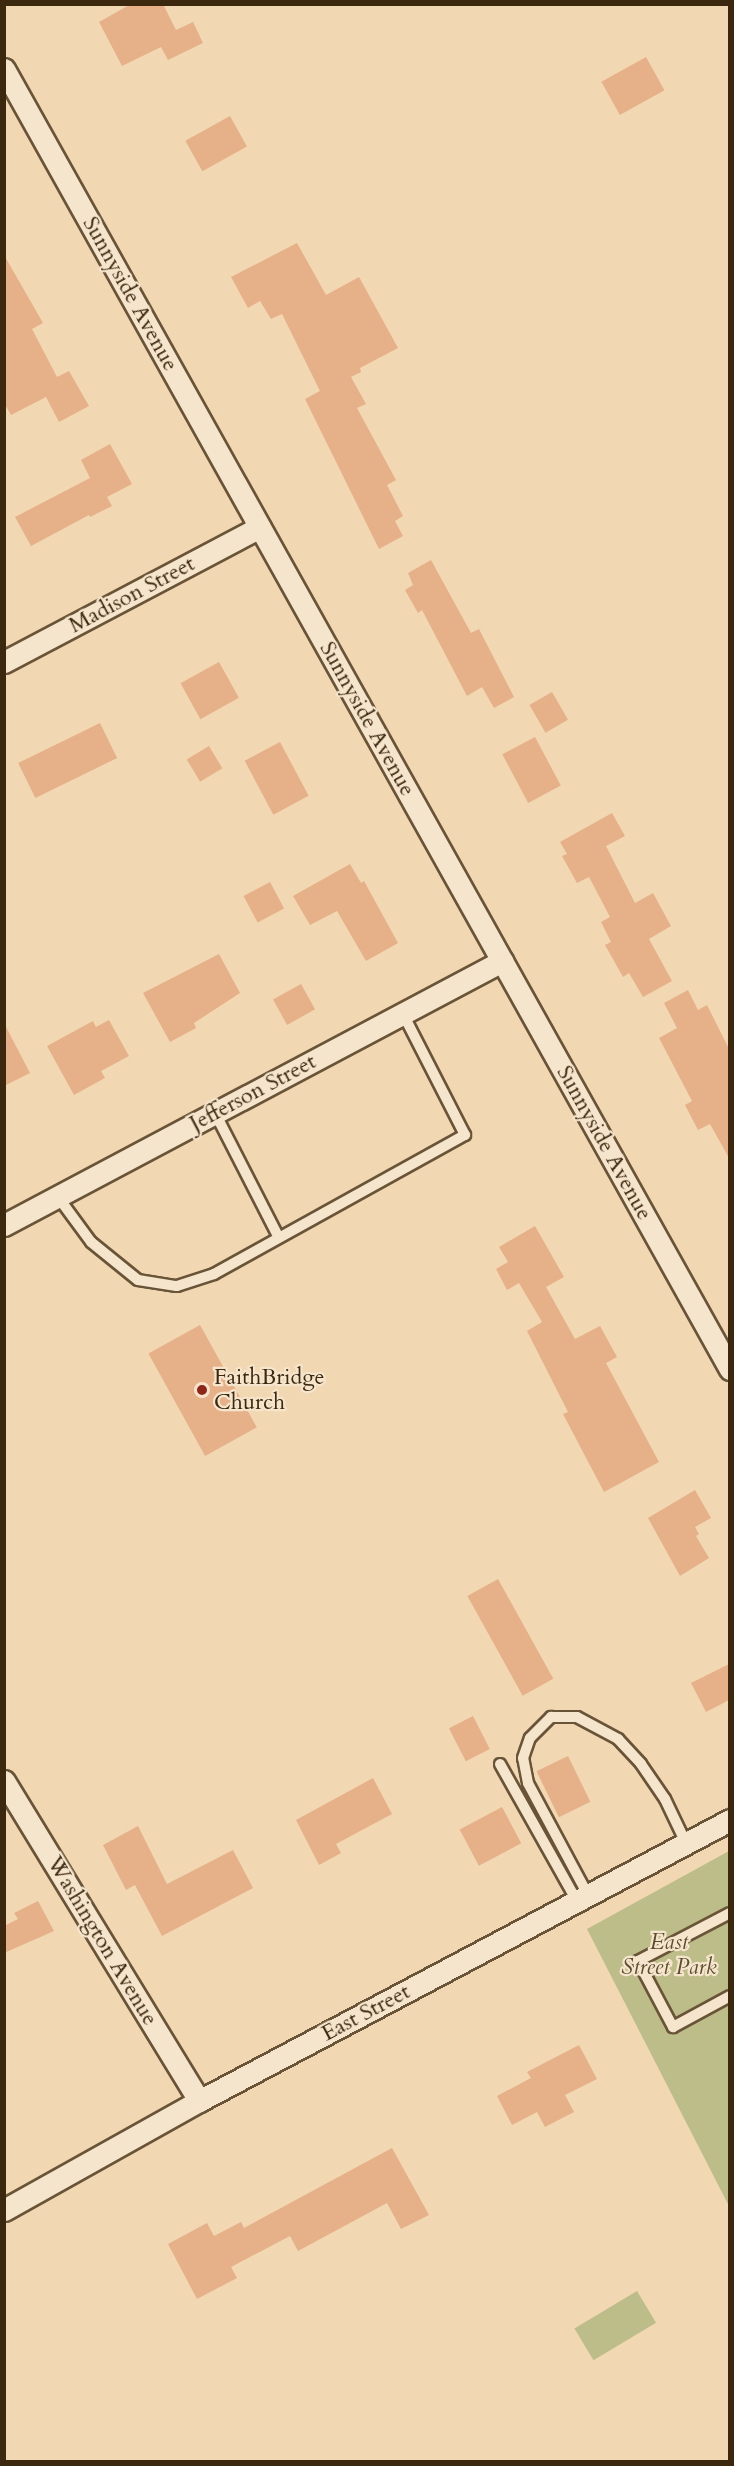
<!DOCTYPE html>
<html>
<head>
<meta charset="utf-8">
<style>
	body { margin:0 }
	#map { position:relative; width:734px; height:2466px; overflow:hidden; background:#f1d7b2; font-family:Cardo,serif }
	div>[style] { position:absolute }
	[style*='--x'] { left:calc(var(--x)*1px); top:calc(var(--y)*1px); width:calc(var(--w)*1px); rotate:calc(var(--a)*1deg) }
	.green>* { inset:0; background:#bdbd8a; transform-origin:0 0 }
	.building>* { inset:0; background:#e6b189; transform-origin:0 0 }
	.roads { filter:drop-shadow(2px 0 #695437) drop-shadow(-2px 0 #695437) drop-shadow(0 2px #695437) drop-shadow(0 -2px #695437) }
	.lane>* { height:10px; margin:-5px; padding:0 5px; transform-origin:5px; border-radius:5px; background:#f6e5cd }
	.street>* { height:21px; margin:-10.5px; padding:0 10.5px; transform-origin:10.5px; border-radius:10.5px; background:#f6e5cd }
	.dots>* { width:16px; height:16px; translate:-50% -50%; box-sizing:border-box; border:3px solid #f6e5cd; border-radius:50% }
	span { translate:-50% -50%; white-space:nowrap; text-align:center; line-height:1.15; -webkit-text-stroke:4.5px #f6e5cd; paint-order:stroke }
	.street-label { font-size:22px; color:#3c280e }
	.poi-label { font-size:22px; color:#3c280e }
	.left { translate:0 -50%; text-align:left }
	.park-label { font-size:22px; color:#5c4d2d; font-style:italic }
	.frame { position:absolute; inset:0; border:6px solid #3c280e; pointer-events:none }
</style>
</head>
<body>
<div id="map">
	<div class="green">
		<div style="clip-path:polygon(729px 1851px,729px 2206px,587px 1929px)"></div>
		<div style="left:637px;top:2291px;width:37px;height:73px;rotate:59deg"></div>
	</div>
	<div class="building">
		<div style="clip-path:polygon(131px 4px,163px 4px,176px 30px,193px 22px,203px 43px,168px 60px,161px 47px,122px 66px,99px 22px)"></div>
		<div style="left:646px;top:57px;width:38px;height:51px;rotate:61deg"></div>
		<div style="left:230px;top:116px;width:35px;height:51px;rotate:61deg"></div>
		<div style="clip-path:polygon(297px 243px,326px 295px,359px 277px,398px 348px,360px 368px,361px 372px,351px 377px,366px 404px,357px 408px,396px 480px,387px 485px,403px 516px,395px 521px,403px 536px,379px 549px,305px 399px,320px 391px,282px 314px,271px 319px,260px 301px,248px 308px,231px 277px)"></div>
		<div style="clip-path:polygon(4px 255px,43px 323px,32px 329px,57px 377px,69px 371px,89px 406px,59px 422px,46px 397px,11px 415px,4px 403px)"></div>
		<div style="clip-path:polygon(110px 444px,132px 484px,107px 497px,112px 506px,90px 517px,89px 515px,31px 546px,15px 517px,90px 478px,81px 460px)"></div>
		<div style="clip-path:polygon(431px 560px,471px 633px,479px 629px,514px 697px,494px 708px,482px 687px,467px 696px,422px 610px,418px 613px,405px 590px,413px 585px,408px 573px)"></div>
		<div style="left:219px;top:662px;width:41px;height:44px;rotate:61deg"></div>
		<div style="left:552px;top:692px;width:32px;height:26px;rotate:60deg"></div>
		<div style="left:100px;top:723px;width:39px;height:91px;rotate:64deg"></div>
		<div style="left:535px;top:737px;width:55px;height:37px;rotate:62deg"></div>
		<div style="left:280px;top:742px;width:61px;height:40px;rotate:62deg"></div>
		<div style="left:209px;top:746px;width:26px;height:26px;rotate:59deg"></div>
		<div style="clip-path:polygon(612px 813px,625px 836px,606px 846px,635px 903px,653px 893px,671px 926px,649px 939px,672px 981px,643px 997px,629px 973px,623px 977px,605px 945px,611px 942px,601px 922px,610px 917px,589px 877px,577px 883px,562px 856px,567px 854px,560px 842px)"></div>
		<div style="clip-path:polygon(350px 864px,361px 883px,364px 881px,398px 943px,366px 961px,337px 911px,310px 925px,293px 896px)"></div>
		<div style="left:270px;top:882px;width:30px;height:30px;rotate:62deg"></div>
		<div style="clip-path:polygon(219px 954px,240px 993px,194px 1023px,196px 1028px,170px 1042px,143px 993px)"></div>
		<div style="left:301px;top:984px;width:29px;height:32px;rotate:61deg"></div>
		<div style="clip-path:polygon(688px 990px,698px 1010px,707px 1005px,729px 1049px,729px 1158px,710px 1124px,698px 1130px,685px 1105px,692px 1101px,659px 1038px,677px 1028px,664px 1003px)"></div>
		<div style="clip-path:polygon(109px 1020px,129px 1056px,101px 1071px,105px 1078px,74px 1095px,47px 1046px,93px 1021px,96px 1027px)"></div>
		<div style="clip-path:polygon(4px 1023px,30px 1073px,4px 1086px)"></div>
		<div style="clip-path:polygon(535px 1226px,564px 1277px,546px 1287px,575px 1339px,600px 1326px,617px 1357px,606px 1363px,659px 1462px,604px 1492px,563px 1414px,568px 1412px,527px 1331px,542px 1322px,519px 1283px,507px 1290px,496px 1269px,508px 1262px,499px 1247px)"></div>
		<div style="left:200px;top:1325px;width:117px;height:59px;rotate:61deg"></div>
		<div style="clip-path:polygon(695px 1490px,711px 1518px,695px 1527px,699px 1534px,696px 1536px,709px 1558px,680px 1576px,648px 1518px)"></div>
		<div style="left:498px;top:1579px;width:114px;height:35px;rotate:61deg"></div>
		<div style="clip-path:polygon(729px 1664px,729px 1700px,706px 1712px,691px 1683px)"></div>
		<div style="left:473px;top:1716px;width:37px;height:27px;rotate:63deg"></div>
		<div style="left:568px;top:1756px;width:51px;height:35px;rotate:64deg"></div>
		<div style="clip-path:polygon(373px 1778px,392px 1814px,336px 1844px,341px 1853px,319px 1865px,296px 1820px)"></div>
		<div style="left:502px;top:1807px;width:41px;height:48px;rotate:62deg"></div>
		<div style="clip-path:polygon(138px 1826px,167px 1884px,233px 1850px,253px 1888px,162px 1936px,135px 1885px,126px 1890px,103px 1845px)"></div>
		<div style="clip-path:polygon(38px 1901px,54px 1931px,4px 1953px,4px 1926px,18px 1919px,14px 1913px)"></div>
		<div style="clip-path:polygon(579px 2045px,597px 2079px,565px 2095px,574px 2112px,545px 2127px,537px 2112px,512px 2125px,497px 2096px,531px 2078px,527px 2072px)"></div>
		<div style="clip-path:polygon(392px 2148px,429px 2215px,401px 2229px,387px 2203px,298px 2251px,290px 2236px,231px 2267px,237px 2278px,197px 2299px,168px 2244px,207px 2223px,214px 2236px,241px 2222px,244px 2228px)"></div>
	</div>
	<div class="roads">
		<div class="lane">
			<div style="--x:215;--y:1113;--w:140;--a:62.9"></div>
			<div style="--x:58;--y:1197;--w:56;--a:53.7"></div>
			<div style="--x:91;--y:1242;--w:60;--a:39"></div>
			<div style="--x:138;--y:1280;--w:39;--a:9"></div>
			<div style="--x:177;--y:1286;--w:39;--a:-18"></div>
			<div style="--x:214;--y:1274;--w:287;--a:-29"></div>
			<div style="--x:465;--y:1135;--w:136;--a:-117.1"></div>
			<div style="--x:500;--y:1764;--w:157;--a:60.7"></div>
			<div style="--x:588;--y:1895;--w:127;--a:-118.2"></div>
			<div style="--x:528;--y:1783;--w:25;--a:-101"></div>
			<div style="--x:523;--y:1758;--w:21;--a:-71"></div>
			<div style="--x:530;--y:1738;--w:30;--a:-45"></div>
			<div style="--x:551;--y:1717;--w:26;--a:0"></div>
			<div style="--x:577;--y:1717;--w:47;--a:28.2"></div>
			<div style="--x:618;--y:1739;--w:34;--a:47"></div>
			<div style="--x:641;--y:1764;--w:42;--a:55.6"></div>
			<div style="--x:665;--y:1799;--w:49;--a:64.5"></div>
			<div style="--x:730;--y:1913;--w:104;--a:152.4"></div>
			<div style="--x:638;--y:1961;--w:75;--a:62.1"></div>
			<div style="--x:673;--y:2027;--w:65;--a:-28.5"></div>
		</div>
		<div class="street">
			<div style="--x:4;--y:69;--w:1489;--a:60.82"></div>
			<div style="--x:4;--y:662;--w:289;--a:-27.8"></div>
			<div style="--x:4;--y:1225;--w:564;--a:-27.93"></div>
			<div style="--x:4;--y:1781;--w:375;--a:58.6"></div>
			<div style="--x:4;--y:2210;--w:223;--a:-29.2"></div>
			<div style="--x:199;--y:2101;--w:601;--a:-27.89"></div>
		</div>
	</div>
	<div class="dots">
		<div style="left:202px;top:1390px;background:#8f2418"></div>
	</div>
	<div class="street-label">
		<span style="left:130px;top:294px;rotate:61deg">Sunnyside Avenue</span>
		<span style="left:132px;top:595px;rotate:-28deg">Madison Street</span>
		<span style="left:367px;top:719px;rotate:61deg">Sunnyside Avenue</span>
		<span style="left:253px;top:1093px;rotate:-28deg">Jefferson Street</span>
		<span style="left:604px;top:1143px;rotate:61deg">Sunnyside Avenue</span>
		<span style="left:102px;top:1941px;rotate:59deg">Washington Avenue</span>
		<span style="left:366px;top:2013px;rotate:-28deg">East Street</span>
	</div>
	<div class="poi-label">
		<span class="left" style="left:214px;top:1390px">FaithBridge<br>Church</span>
	</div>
	<div class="park-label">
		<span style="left:669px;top:1955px">East<br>Street Park</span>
	</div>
	<div class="frame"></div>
</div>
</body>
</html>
